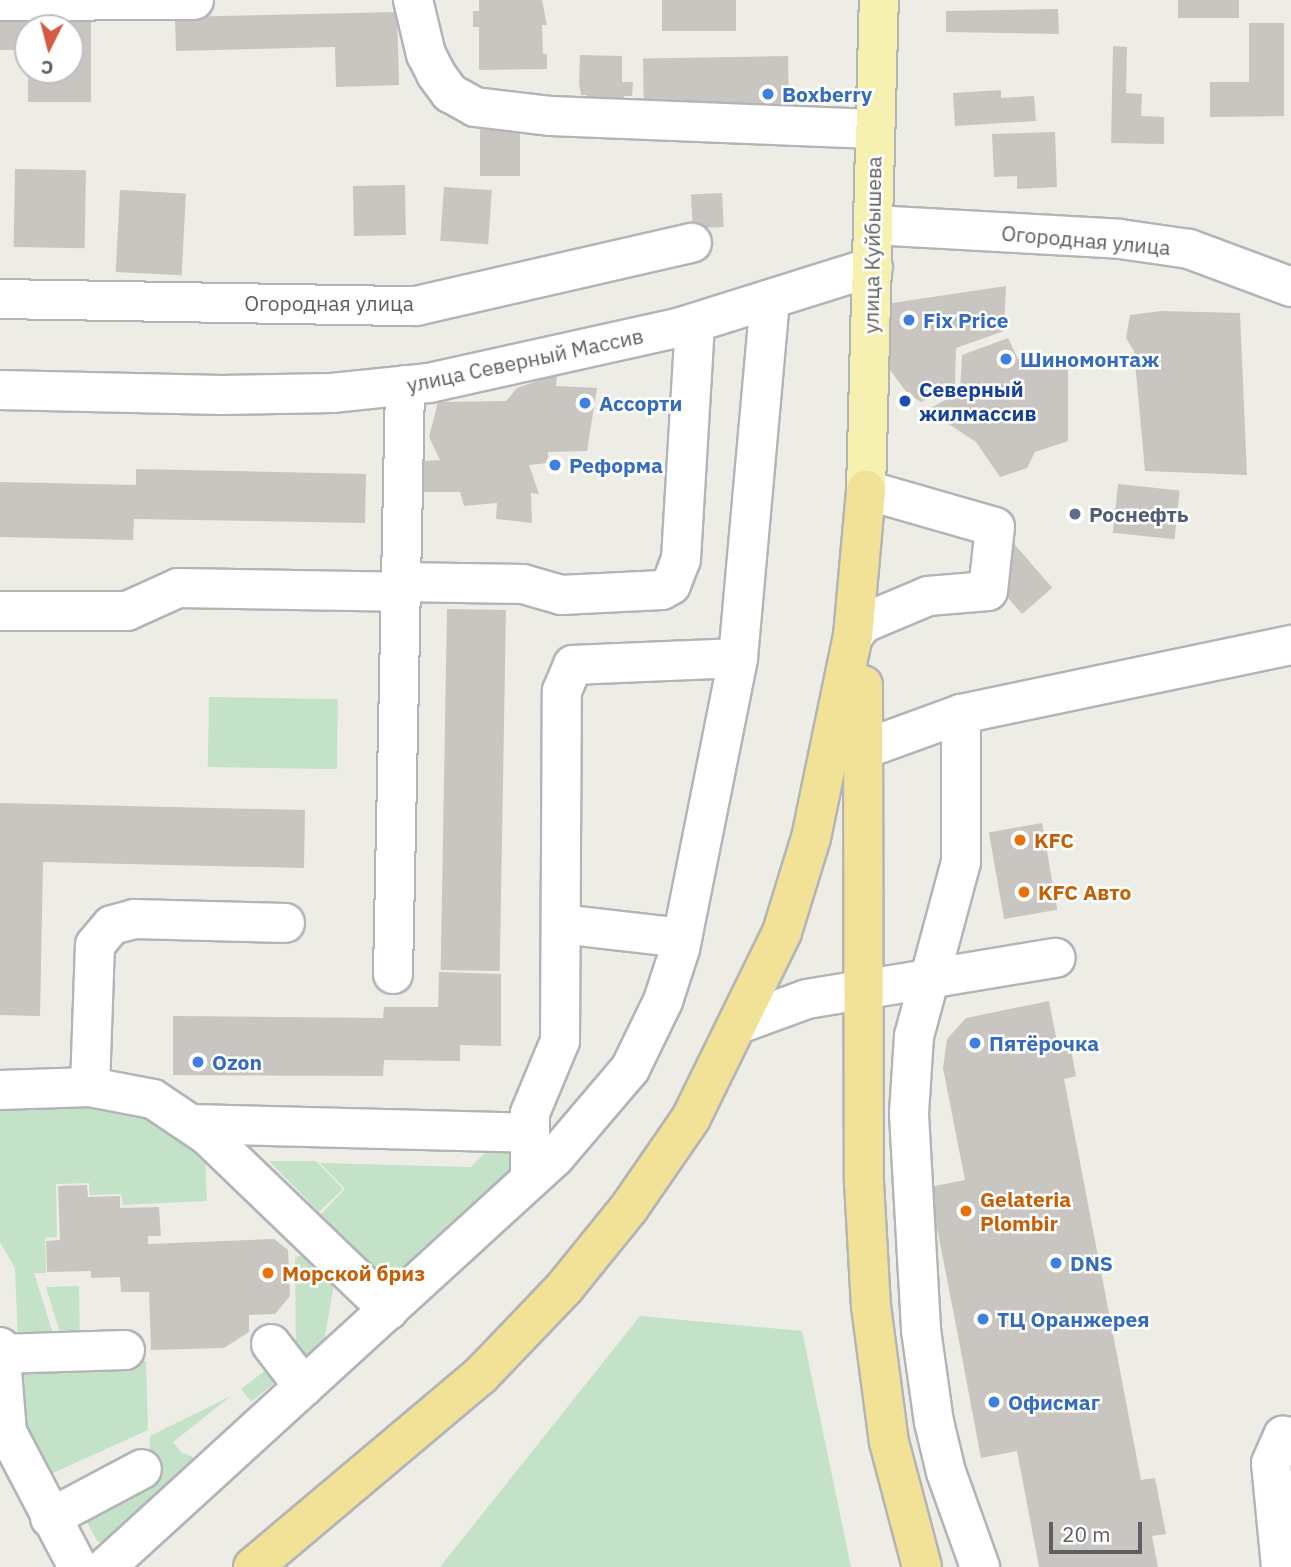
<!DOCTYPE html>
<html>
<head>
<meta charset="utf-8">
<style>
	body { margin:0 }
	#map { position:relative; width:1291px; height:1567px; overflow:hidden; background:#edece5; font-family:"IBM Plex Sans",sans-serif }
	div>[style] { position:absolute }
	[style*='--x'] { left:calc(var(--x)*1px); top:calc(var(--y)*1px); width:calc(var(--w)*1px); rotate:calc(var(--a)*1deg) }
	.green>* { inset:0; background:#c4e2c7; transform-origin:0 0 }
	.building>* { inset:0; background:#c9c6c1; transform-origin:0 0 }
	.roads { filter:drop-shadow(2px 0 #b2b4b8) drop-shadow(-2px 0 #b2b4b8) drop-shadow(0 2px #b2b4b8) drop-shadow(0 -2px #b2b4b8) }
	.minor>* { height:38px; margin:-19px; padding:0 19px; transform-origin:19px; border-radius:19px; background:#fff }
	.major>* { height:38px; margin:-19px; padding:0 19px; transform-origin:19px; border-radius:19px; background:#f6f1b1 }
	.highway>* { height:38px; margin:-19px; padding:0 19px; transform-origin:19px; border-radius:19px; background:#f1e298 }
	.dots>* { width:19px; height:19px; translate:-50% -50%; box-sizing:border-box; border:4px solid #fff; border-radius:50% }
	span { translate:-50% -50%; white-space:nowrap; text-align:center; line-height:1.15; -webkit-text-stroke:5px #fff; paint-order:stroke }
	.shop-label { font-size:21px; color:#366cbe; font-weight:700 }
	.left { translate:0 -50%; text-align:left }
	.street-label { font-size:21px; color:#5d5f63 }
	.transit-label { font-size:21px; color:#164399; font-weight:700 }
	.service-label { font-size:21px; color:#4e5e75; font-weight:700 }
	.food-label { font-size:21px; color:#c56008; font-weight:700 }
	.north { position:absolute; left:14px; top:14px; width:70px; height:70px; box-sizing:border-box; background:#fff; border:2px solid #bebfc1; border-radius:50%; rotate:186deg; font-size:19px; font-weight:700; line-height:28px; text-align:center; color:#5d5f63 }
	.north::after { content:''; display:block; margin:auto; width:24px; height:32px; background:#d55c43; clip-path:polygon(50% 0,100% 100%,50% 72%,0 100%) }
	.scale { position:absolute; left:1049px; top:1522px; width:93px; height:32px; box-sizing:border-box; border:4px solid #5d5f63; border-top:0; padding-left:9px; font-size:21px; line-height:24px; white-space:nowrap; color:#5d5f63; -webkit-text-stroke:5px #fff; paint-order:stroke }
</style>
</head>
<body>
<div id="map">
	<div class="green">
		<div style="left:209px;top:697px;width:129px;height:70px;rotate:1deg"></div>
		<div style="clip-path:polygon(88px 1093px,204px 1139px,207px 1201px,123px 1205px,121px 1194px,90px 1195px,89px 1183px,56px 1184px,57px 1237px,45px 1238px,46px 1273px,34px 1273px,56px 1343px,18px 1345px,15px 1268px,0 1242px,0 1096px)"></div>
		<div style="clip-path:polygon(493px 1144px,507px 1150px,517px 1170px,401px 1276px,389px 1278px,375px 1278px,260px 1161px,266px 1161px,319px 1216px,345px 1189px,320px 1163px,471px 1167px)"></div>
		<div style="clip-path:polygon(269px 1161px,316px 1161px,343px 1189px,319px 1212px)"></div>
		<div style="clip-path:polygon(316px 1253px,336px 1272px,325px 1336px,318px 1354px,305px 1360px,296px 1348px,295px 1257px)"></div>
		<div style="clip-path:polygon(79px 1286px,80px 1342px,63px 1343px,46px 1287px)"></div>
		<div style="clip-path:polygon(640px 1316px,802px 1331px,851px 1567px,440px 1567px)"></div>
		<div style="clip-path:polygon(146px 1361px,148px 1430px,44px 1477px,23px 1434px,22px 1367px)"></div>
		<div style="left:268px;top:1368px;width:16px;height:34px;rotate:52deg"></div>
		<div style="clip-path:polygon(231px 1396px,173px 1442px,182px 1453px,192px 1456px,196px 1466px,106px 1543px,97px 1541px,84px 1516px,149px 1474px,150px 1436px)"></div>
	</div>
	<div class="building">
		<div style="clip-path:polygon(479px 0,542px 0,547px 25px,542px 25px,543px 54px,547px 54px,547px 69px,479px 70px,479px 27px,473px 27px,473px 11px,479px 11px)"></div>
		<div style="left:662px;top:0;width:74px;height:31px"></div>
		<div style="left:1178px;top:0;width:61px;height:18px"></div>
		<div style="clip-path:polygon(1058px 9px,1059px 34px,946px 32px,946px 11px)"></div>
		<div style="clip-path:polygon(397px 12px,399px 85px,336px 87px,335px 47px,176px 51px,175px 17px)"></div>
		<div style="clip-path:polygon(0 16px,91px 17px,91px 102px,28px 102px,28px 70px,70px 70px,70px 28px,28px 28px,28px 50px,0 50px)"></div>
		<div style="clip-path:polygon(1249px 23px,1284px 23px,1284px 116px,1210px 117px,1210px 82px,1249px 82px)"></div>
		<div style="clip-path:polygon(1113px 46px,1127px 47px,1126px 93px,1142px 94px,1141px 116px,1164px 117px,1164px 144px,1111px 143px)"></div>
		<div style="clip-path:polygon(580px 55px,622px 56px,622px 82px,633px 82px,632px 96px,624px 96px,624px 112px,587px 111px,587px 95px,581px 95px,579px 84px)"></div>
		<div style="left:788px;top:56px;width:59px;height:145px;rotate:89deg"></div>
		<div style="clip-path:polygon(1001px 90px,1001px 98px,1034px 96px,1036px 121px,955px 126px,953px 93px)"></div>
		<div style="left:480px;top:129px;width:40px;height:47px"></div>
		<div style="clip-path:polygon(1055px 132px,1057px 187px,1017px 189px,1017px 176px,994px 177px,992px 134px)"></div>
		<div style="left:15px;top:169px;width:71px;height:78px;rotate:1deg"></div>
		<div style="left:405px;top:185px;width:50px;height:52px;rotate:89deg"></div>
		<div style="left:444px;top:187px;width:48px;height:54px;rotate:4deg"></div>
		<div style="left:120px;top:190px;width:66px;height:82px;rotate:3deg"></div>
		<div style="left:722px;top:193px;width:34px;height:31px;rotate:87deg"></div>
		<div style="clip-path:polygon(1006px 286px,1004px 331px,956px 348px,955px 386px,921px 402px,907px 393px,890px 370px,886px 343px,892px 303px)"></div>
		<div style="clip-path:polygon(1161px 311px,1240px 313px,1247px 475px,1145px 471px,1134px 351px,1126px 338px,1130px 315px)"></div>
		<div style="clip-path:polygon(1008px 338px,1018px 359px,1068px 355px,1068px 441px,1035px 452px,1027px 468px,1000px 477px,976px 442px,927px 410px,960px 392px,962px 355px)"></div>
		<div style="clip-path:polygon(557px 374px,556px 386px,597px 388px,587px 451px,548px 452px,548px 463px,529px 465px,539px 494px,531px 493px,532px 523px,496px 519px,497px 503px,464px 506px,460px 492px,424px 492px,423px 461px,440px 460px,429px 437px,438px 402px,506px 401px,517px 388px)"></div>
		<div style="clip-path:polygon(136px 469px,366px 474px,365px 523px,134px 519px,133px 540px,0 537px,0 482px,136px 485px)"></div>
		<div style="left:1118px;top:484px;width:62px;height:49px;rotate:6deg"></div>
		<div style="left:1009px;top:538px;width:66px;height:40px;rotate:49deg"></div>
		<div style="left:447px;top:609px;width:59px;height:361px;rotate:1deg"></div>
		<div style="clip-path:polygon(0 803px,305px 810px,304px 868px,43px 862px,40px 1016px,0 1015px)"></div>
		<div style="left:1042px;top:823px;width:88px;height:54px;rotate:80deg"></div>
		<div style="clip-path:polygon(439px 972px,501px 974px,501px 1046px,460px 1045px,460px 1061px,384px 1060px,383px 1076px,173px 1075px,173px 1016px,383px 1018px,384px 1007px,438px 1007px)"></div>
		<div style="clip-path:polygon(1049px 1001px,1059px 1052px,1071px 1050px,1076px 1076px,1064px 1079px,1141px 1480px,1155px 1478px,1166px 1534px,1152px 1536px,1158px 1567px,1039px 1567px,1017px 1451px,981px 1458px,954px 1315px,929px 1187px,965px 1180px,943px 1068px,947px 1039px,966px 1018px)"></div>
		<div style="clip-path:polygon(87px 1185px,88px 1197px,120px 1196px,120px 1208px,159px 1207px,161px 1236px,148px 1236px,148px 1244px,274px 1239px,288px 1250px,290px 1296px,275px 1314px,249px 1315px,249px 1332px,224px 1348px,151px 1350px,149px 1292px,121px 1292px,120px 1277px,91px 1278px,91px 1271px,47px 1272px,46px 1241px,60px 1240px,58px 1186px)"></div>
	</div>
	<div class="roads">
		<div class="minor">
			<div style="--x:413;--y:0;--w:56;--a:76.5"></div>
			<div style="--x:426;--y:54;--w:22;--a:63"></div>
			<div style="--x:436;--y:74;--w:24;--a:54"></div>
			<div style="--x:450;--y:93;--w:29;--a:29"></div>
			<div style="--x:475;--y:107;--w:77;--a:6.8"></div>
			<div style="--x:551;--y:116;--w:322;--a:2.3"></div>
			<div style="--x:0;--y:1;--w:194;--a:-0.3"></div>
			<div style="--x:873;--y:225;--w:247;--a:3.2"></div>
			<div style="--x:1120;--y:239;--w:70;--a:8.2"></div>
			<div style="--x:1189;--y:249;--w:109;--a:20.4"></div>
			<div style="--x:0;--y:299;--w:416;--a:1"></div>
			<div style="--x:416;--y:306;--w:283;--a:-12.9"></div>
			<div style="--x:0;--y:390;--w:222;--a:1.3"></div>
			<div style="--x:222;--y:395;--w:110;--a:-1"></div>
			<div style="--x:332;--y:393;--w:98;--a:-5.9"></div>
			<div style="--x:429;--y:383;--w:258;--a:-12.5"></div>
			<div style="--x:681;--y:327;--w:201;--a:-17.4"></div>
			<div style="--x:399;--y:582;--w:124;--a:0.9"></div>
			<div style="--x:523;--y:584;--w:40;--a:16"></div>
			<div style="--x:561;--y:595;--w:101;--a:-2.8"></div>
			<div style="--x:662;--y:590;--w:10;--a:-29"></div>
			<div style="--x:671;--y:585;--w:28;--a:-69"></div>
			<div style="--x:681;--y:559;--w:236;--a:-86.6"></div>
			<div style="--x:0;--y:611;--w:127;--a:0"></div>
			<div style="--x:127;--y:611;--w:56;--a:-24.3"></div>
			<div style="--x:178;--y:588;--w:220;--a:1"></div>
			<div style="--x:853;--y:636;--w:17;--a:-50"></div>
			<div style="--x:864;--y:623;--w:69;--a:-22.9"></div>
			<div style="--x:928;--y:596;--w:60;--a:-4.8"></div>
			<div style="--x:988;--y:591;--w:64;--a:-83.8"></div>
			<div style="--x:995;--y:527;--w:134;--a:-164"></div>
			<div style="--x:961;--y:714;--w:148;--a:90"></div>
			<div style="--x:961;--y:862;--w:180;--a:105.1"></div>
			<div style="--x:914;--y:1036;--w:78;--a:93.7"></div>
			<div style="--x:909;--y:1114;--w:216;--a:86.8"></div>
			<div style="--x:921;--y:1330;--w:93;--a:82"></div>
			<div style="--x:934;--y:1422;--w:51;--a:76.5"></div>
			<div style="--x:946;--y:1472;--w:101;--a:70.3"></div>
			<div style="--x:862;--y:750;--w:105;--a:-20"></div>
			<div style="--x:961;--y:714;--w:337;--a:-11.8"></div>
			<div style="--x:561;--y:924;--w:122;--a:6.6"></div>
			<div style="--x:393;--y:974;--w:589;--a:-88.83"></div>
			<div style="--x:739;--y:1024;--w:72;--a:-20.2"></div>
			<div style="--x:807;--y:999;--w:252;--a:-9.4"></div>
			<div style="--x:90;--y:1087;--w:142;--a:-88"></div>
			<div style="--x:95;--y:945;--w:26;--a:-50"></div>
			<div style="--x:112;--y:925;--w:23;--a:-15"></div>
			<div style="--x:134;--y:919;--w:151;--a:1.5"></div>
			<div style="--x:0;--y:1090;--w:90;--a:-1.9"></div>
			<div style="--x:90;--y:1087;--w:64;--a:10.8"></div>
			<div style="--x:153;--y:1099;--w:66;--a:33.9"></div>
			<div style="--x:208;--y:1136;--w:251;--a:43.9"></div>
			<div style="--x:191;--y:1124;--w:338;--a:1.5"></div>
			<div style="--x:530;--y:1179;--w:66;--a:-90"></div>
			<div style="--x:530;--y:1113;--w:78;--a:-67.4"></div>
			<div style="--x:560;--y:1041;--w:350;--a:-89.7"></div>
			<div style="--x:562;--y:691;--w:28;--a:-67"></div>
			<div style="--x:573;--y:665;--w:165;--a:-2.4"></div>
			<div style="--x:271;--y:1344;--w:54;--a:52.5"></div>
			<div style="--x:0;--y:1347;--w:85;--a:85.3"></div>
			<div style="--x:7;--y:1432;--w:153;--a:62.3"></div>
			<div style="--x:0;--y:1354;--w:125;--a:-1.8"></div>
			<div style="--x:50;--y:1518;--w:104;--a:-28"></div>
			<div style="--x:106;--y:1567;--w:608;--a:-42.4"></div>
			<div style="--x:555;--y:1157;--w:116;--a:-49.6"></div>
			<div style="--x:630;--y:1069;--w:76;--a:-64.1"></div>
			<div style="--x:663;--y:1001;--w:55;--a:-71.9"></div>
			<div style="--x:680;--y:949;--w:297;--a:-78.7"></div>
			<div style="--x:738;--y:658;--w:360;--a:-84.9"></div>
			<div style="--x:1281;--y:1567;--w:104;--a:-95.5"></div>
			<div style="--x:1271;--y:1463;--w:30;--a:-66"></div>
			<div style="--x:1283;--y:1436;--w:8;--a:7"></div>
		</div>
		<div class="major">
			<div style="--x:866;--y:490;--w:490;--a:-88.5"></div>
		</div>
		<div class="highway">
			<div style="--x:863;--y:685;--w:497;--a:89.9"></div>
			<div style="--x:864;--y:1182;--w:124;--a:86.8"></div>
			<div style="--x:871;--y:1306;--w:137;--a:82.5"></div>
			<div style="--x:889;--y:1442;--w:129;--a:75.2"></div>
			<div style="--x:253;--y:1567;--w:298;--a:-40.1"></div>
			<div style="--x:481;--y:1375;--w:122;--a:-46.3"></div>
			<div style="--x:565;--y:1287;--w:102;--a:-51"></div>
			<div style="--x:629;--y:1208;--w:109;--a:-55.4"></div>
			<div style="--x:691;--y:1118;--w:207;--a:-63.9"></div>
			<div style="--x:782;--y:932;--w:98;--a:-72.9"></div>
			<div style="--x:811;--y:838;--w:206;--a:-78.3"></div>
			<div style="--x:853;--y:636;--w:147;--a:-84.9"></div>
		</div>
	</div>
	<div class="dots">
		<div style="left:768px;top:94px;background:#3f7fe0"></div>
		<div style="left:909px;top:320px;background:#3f7fe0"></div>
		<div style="left:1006px;top:359px;background:#3f7fe0"></div>
		<div style="left:905px;top:401px;background:#1a4fb4"></div>
		<div style="left:585px;top:403px;background:#3f7fe0"></div>
		<div style="left:555px;top:465px;background:#3f7fe0"></div>
		<div style="left:1075px;top:514px;background:#5c6f8a"></div>
		<div style="left:1020px;top:840px;background:#e8710a"></div>
		<div style="left:1024px;top:892px;background:#e8710a"></div>
		<div style="left:975px;top:1043px;background:#3f7fe0"></div>
		<div style="left:198px;top:1062px;background:#3f7fe0"></div>
		<div style="left:966px;top:1211px;background:#e8710a"></div>
		<div style="left:1056px;top:1263px;background:#3f7fe0"></div>
		<div style="left:268px;top:1273px;background:#e8710a"></div>
		<div style="left:983px;top:1319px;background:#3f7fe0"></div>
		<div style="left:994px;top:1402px;background:#3f7fe0"></div>
	</div>
	<div class="shop-label">
		<span class="left" style="left:782px;top:94px">Boxberry</span>
		<span class="left" style="left:923px;top:320px">Fix Price</span>
		<span class="left" style="left:1020px;top:359px">Шиномонтаж</span>
		<span class="left" style="left:599px;top:403px">Ассорти</span>
		<span class="left" style="left:569px;top:465px">Реформа</span>
		<span class="left" style="left:989px;top:1043px">Пятёрочка</span>
		<span class="left" style="left:212px;top:1062px">Ozon</span>
		<span class="left" style="left:1070px;top:1263px">DNS</span>
		<span class="left" style="left:997px;top:1319px">ТЦ Оранжерея</span>
		<span class="left" style="left:1008px;top:1402px">Офисмаг</span>
	</div>
	<div class="street-label">
		<span style="left:1086px;top:240px;rotate:5deg">Огородная улица</span>
		<span style="left:872px;top:245px;rotate:-89deg">улица Куйбышева</span>
		<span style="left:329px;top:303px">Огородная улица</span>
		<span style="left:525px;top:360px;rotate:-12deg">улица Северный Массив</span>
	</div>
	<div class="transit-label">
		<span class="left" style="left:919px;top:401px">Северный<br>жилмассив</span>
	</div>
	<div class="service-label">
		<span class="left" style="left:1089px;top:514px">Роснефть</span>
	</div>
	<div class="food-label">
		<span class="left" style="left:1034px;top:840px">KFC</span>
		<span class="left" style="left:1038px;top:892px">KFC Авто</span>
		<span class="left" style="left:980px;top:1211px">Gelateria<br>Plombir</span>
		<span class="left" style="left:282px;top:1273px">Морской бриз</span>
	</div>
	<div class="north">С</div>
	<div class="scale">20 m</div>
</div>
</body>
</html>
